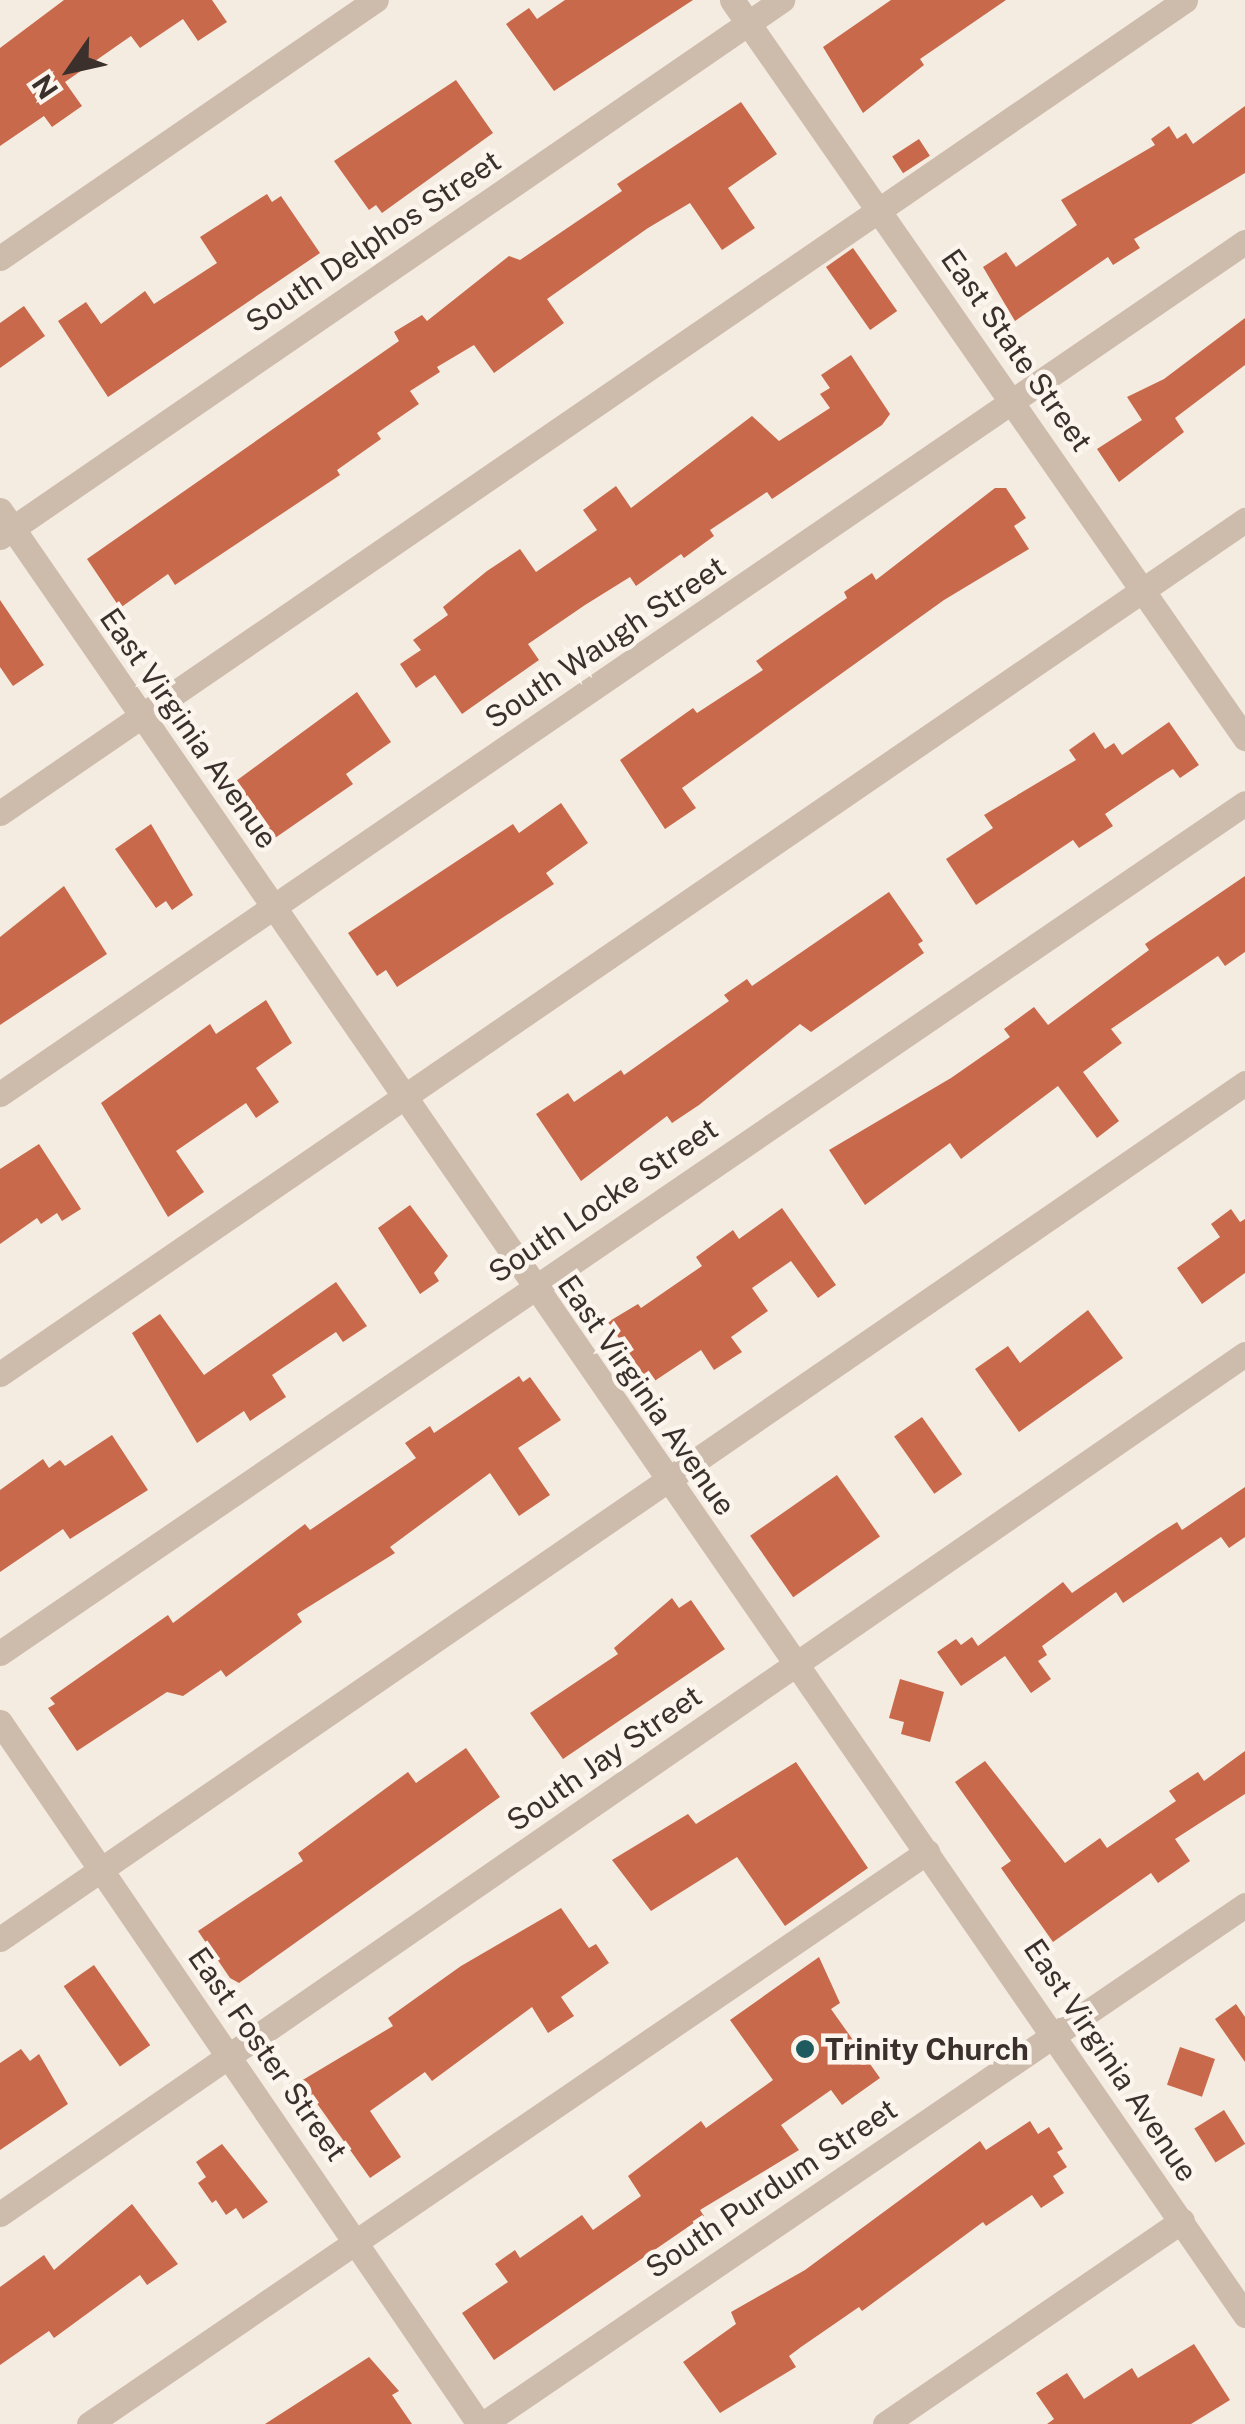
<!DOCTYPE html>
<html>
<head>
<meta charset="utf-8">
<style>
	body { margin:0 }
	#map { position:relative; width:1245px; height:2424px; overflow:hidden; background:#f4ebe1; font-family:"Public Sans",sans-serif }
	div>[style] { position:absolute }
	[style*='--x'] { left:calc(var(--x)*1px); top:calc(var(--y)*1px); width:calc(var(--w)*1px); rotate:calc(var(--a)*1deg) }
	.building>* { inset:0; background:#c8694b; transform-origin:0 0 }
	.minor>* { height:25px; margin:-12.5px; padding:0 12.5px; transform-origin:12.5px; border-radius:12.5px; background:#cdbbac }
	.dots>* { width:28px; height:28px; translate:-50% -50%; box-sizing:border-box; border:5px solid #fbf5ee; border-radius:50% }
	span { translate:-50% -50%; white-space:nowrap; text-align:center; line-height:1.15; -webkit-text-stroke:9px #fbf5ee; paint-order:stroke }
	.street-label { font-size:30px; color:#3b302b }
	.poi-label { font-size:30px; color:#3b302b; font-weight:700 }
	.left { translate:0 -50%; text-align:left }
	.north { position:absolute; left:20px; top:20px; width:100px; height:100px; -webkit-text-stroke:8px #fbf5ee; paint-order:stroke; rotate:236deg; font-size:28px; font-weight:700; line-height:40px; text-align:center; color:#3b302b }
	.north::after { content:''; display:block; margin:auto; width:35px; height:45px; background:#3b302b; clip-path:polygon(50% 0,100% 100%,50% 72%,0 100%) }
</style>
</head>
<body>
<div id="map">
	<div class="building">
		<div style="clip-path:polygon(64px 0,212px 0,227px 22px,198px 41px,183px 19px,140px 48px,131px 36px,65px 82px,82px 106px,52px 127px,44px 116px,0 146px,0 48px)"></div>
		<div style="clip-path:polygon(565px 0,693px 0,554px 91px,506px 24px,529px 8px,537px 19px)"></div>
		<div style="clip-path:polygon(891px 0,1006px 0,920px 59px,924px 65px,863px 113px,823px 47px)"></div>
		<div style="clip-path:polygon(456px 80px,493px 133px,382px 213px,376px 205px,369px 210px,334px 161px)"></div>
		<div style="clip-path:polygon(741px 102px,777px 154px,728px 188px,755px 228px,722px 250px,690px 203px,648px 228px,547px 299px,564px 323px,494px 373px,474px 345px,437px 367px,440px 372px,410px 391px,419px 404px,377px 433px,381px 439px,337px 470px,340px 475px,175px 585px,168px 574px,120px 608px,87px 559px,399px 341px,394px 332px,422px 315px,427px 321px,509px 256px,520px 260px,622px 191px,617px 184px)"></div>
		<div style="clip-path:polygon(1245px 106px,1245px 173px,1134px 239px,1140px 248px,1113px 265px,1108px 257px,1015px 321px,983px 267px,1006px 252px,1016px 267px,1077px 225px,1061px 200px,1155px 145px,1151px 139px,1169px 126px,1177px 139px,1186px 133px,1193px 144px)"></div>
		<div style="left:919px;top:139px;width:20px;height:32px;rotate:57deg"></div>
		<div style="clip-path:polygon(267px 194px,272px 202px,281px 196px,320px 253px,108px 397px,58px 321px,86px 302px,101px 324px,145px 291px,154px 304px,217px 263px,200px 237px)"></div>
		<div style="left:853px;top:248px;width:77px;height:33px;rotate:55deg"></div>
		<div style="clip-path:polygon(24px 306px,45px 336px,0 368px,0 323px)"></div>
		<div style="clip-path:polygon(1245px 318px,1245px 365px,1175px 418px,1184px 432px,1119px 482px,1097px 449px,1142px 420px,1127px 397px,1164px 379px)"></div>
		<div style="clip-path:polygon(851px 355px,890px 414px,882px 425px,772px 499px,767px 492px,710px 530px,714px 536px,684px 558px,681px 554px,636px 586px,630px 577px,585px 605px,528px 644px,539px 660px,462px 714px,435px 675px,416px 688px,400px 664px,421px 650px,413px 640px,448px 615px,443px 607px,487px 571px,520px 549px,536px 572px,597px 530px,583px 510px,616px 486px,631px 508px,752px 416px,779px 441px,830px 408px,820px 394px,830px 388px,821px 375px)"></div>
		<div style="clip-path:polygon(995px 488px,1006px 488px,1026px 518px,1014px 526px,1029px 549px,944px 600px,682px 788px,696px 808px,665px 829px,620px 760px,693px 708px,697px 713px,763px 670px,756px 661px,847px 598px,844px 592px,872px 573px,876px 580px)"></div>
		<div style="clip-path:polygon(0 600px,44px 665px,13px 686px,0 667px)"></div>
		<div style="clip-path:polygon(357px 692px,391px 742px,346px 774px,353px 784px,275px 838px,236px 781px)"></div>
		<div style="clip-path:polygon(1169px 722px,1199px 765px,1180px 778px,1173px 769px,1157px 779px,1105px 814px,1113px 826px,1079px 848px,1073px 840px,976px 905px,946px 859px,993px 828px,984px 815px,1076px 760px,1069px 750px,1094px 732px,1105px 749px,1114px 743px,1122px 755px)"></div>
		<div style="clip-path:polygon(561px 803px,588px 843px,546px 873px,554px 884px,397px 987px,386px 970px,377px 976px,348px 933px,513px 824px,519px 833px)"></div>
		<div style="clip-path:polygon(151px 824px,193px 895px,172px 910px,166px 901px,156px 908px,115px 849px)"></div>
		<div style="clip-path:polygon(1245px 876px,1245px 952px,1225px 966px,1218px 956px,1111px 1029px,1122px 1043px,1083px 1072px,1119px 1121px,1097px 1138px,1058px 1086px,961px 1159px,950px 1143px,865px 1205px,829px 1150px,951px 1078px,1010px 1037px,1004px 1029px,1034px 1007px,1048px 1025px,1149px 950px,1145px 944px)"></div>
		<div style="clip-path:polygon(64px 886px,107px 954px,0 1025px,0 937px)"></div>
		<div style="clip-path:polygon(889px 892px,923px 941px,918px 944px,924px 953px,811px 1032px,800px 1024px,699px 1105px,672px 1123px,667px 1116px,581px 1181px,536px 1114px,568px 1093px,574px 1102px,621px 1070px,624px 1075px,729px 1001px,724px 995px,747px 979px,752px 986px)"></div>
		<div style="clip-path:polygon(266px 1000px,292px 1043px,256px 1068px,279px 1102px,256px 1118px,246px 1103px,176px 1151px,204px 1192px,168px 1217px,101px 1103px,210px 1024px,216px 1034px)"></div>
		<div style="clip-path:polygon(39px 1144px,81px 1209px,62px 1221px,57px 1213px,41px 1224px,37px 1218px,0 1244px,0 1169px)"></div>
		<div style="clip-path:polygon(410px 1205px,448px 1256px,434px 1273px,439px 1281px,420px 1294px,378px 1228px)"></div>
		<div style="clip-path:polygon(782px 1208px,836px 1285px,818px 1298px,791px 1261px,752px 1288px,768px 1311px,731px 1337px,742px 1352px,714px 1370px,701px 1350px,650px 1384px,608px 1322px,638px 1304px,641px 1308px,702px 1266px,696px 1257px,733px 1230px,739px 1239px)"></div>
		<div style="clip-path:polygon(1231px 1209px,1240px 1222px,1245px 1219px,1245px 1273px,1202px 1304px,1177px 1268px,1220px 1237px,1211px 1224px)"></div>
		<div style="clip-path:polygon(336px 1282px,367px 1326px,343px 1342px,336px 1332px,272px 1375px,286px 1397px,250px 1421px,244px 1411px,197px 1443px,132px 1333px,160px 1314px,204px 1375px)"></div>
		<div style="clip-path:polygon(1088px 1310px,1123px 1358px,1019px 1432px,975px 1369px,1008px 1346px,1020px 1363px)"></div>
		<div style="clip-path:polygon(519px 1376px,523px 1382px,530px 1377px,561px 1420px,518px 1448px,550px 1495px,519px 1516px,490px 1473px,390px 1547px,395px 1553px,297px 1614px,302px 1622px,226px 1677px,221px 1670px,183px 1696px,167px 1692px,77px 1751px,48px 1708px,55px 1704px,50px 1698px,168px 1615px,173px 1623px,305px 1524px,310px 1530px,416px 1458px,405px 1443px,430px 1426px,434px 1433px)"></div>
		<div style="left:922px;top:1417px;width:70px;height:34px;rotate:55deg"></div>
		<div style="clip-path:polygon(112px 1435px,148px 1490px,70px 1539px,63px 1529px,0 1572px,0 1490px,43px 1459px,49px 1468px,60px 1460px,65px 1466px)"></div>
		<div style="left:837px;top:1475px;width:75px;height:106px;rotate:55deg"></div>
		<div style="clip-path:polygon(1245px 1487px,1245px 1537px,1229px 1548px,1221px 1537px,1123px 1603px,1116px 1592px,1042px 1646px,1047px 1655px,1038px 1661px,1051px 1679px,1031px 1693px,1005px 1656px,961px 1686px,937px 1652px,956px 1639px,961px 1645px,972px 1637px,978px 1646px,1063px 1582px,1072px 1593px,1158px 1534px,1177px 1522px,1182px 1530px)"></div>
		<div style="clip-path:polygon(672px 1598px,679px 1608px,691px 1600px,725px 1649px,563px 1759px,530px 1713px,618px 1654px,614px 1648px)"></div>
		<div style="clip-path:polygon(900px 1679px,944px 1692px,930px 1742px,901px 1734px,904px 1722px,889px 1718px)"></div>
		<div style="clip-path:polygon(466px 1748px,500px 1797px,239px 1983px,230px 1978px,198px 1931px,303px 1861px,298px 1853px,408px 1772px,416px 1783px)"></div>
		<div style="clip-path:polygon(1245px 1751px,1245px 1794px,1175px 1839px,1190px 1861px,1158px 1883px,1151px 1873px,1053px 1942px,1001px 1868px,1011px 1861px,955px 1782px,985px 1761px,1065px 1863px,1100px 1838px,1107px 1848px,1176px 1801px,1169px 1791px,1198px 1772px,1204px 1781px)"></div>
		<div style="clip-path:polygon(796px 1762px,868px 1868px,785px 1926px,737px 1857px,651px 1911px,612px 1860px,688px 1814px,696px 1824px)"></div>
		<div style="clip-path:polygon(561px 1908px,589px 1948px,596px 1944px,609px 1963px,561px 1997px,574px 2016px,548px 2033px,532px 2007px,432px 2081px,425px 2072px,370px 2111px,401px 2157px,370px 2178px,301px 2081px,393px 2026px,388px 2018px,461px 1966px)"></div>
		<div style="clip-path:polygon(819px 1957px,840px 2003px,831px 2009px,880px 2078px,842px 2105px,831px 2090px,781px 2125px,799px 2150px,700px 2210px,704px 2216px,494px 2360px,462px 2313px,508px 2282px,495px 2264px,515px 2250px,520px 2258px,582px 2215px,593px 2230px,641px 2196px,628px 2176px,701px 2121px,706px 2128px,773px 2080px,730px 2020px)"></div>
		<div style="left:94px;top:1965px;width:98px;height:37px;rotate:55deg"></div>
		<div style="clip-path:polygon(1236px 2004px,1245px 2017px,1245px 2062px,1215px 2019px)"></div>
		<div style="left:1180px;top:2047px;width:37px;height:40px;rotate:19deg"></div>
		<div style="clip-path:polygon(21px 2049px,30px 2061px,39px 2054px,68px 2104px,0 2150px,0 2063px)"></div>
		<div style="left:1224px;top:2110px;width:40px;height:35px;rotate:58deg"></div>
		<div style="clip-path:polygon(1030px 2121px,1038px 2134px,1049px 2127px,1063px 2149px,1057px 2152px,1067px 2167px,1053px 2176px,1064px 2193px,1041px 2208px,1032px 2195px,986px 2226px,983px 2222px,862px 2311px,859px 2307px,801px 2347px,789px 2356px,796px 2367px,720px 2413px,683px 2362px,736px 2324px,731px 2312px,805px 2270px,980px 2141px,986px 2150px)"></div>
		<div style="clip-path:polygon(222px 2144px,268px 2202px,243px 2219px,236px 2208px,226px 2215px,216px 2200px,212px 2203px,198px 2183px,206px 2177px,196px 2162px)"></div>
		<div style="clip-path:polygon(132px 2204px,178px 2264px,147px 2285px,140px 2275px,54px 2338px,49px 2331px,0 2365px,0 2287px,44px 2255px,54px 2270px)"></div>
		<div style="clip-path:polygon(1194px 2344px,1230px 2400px,1191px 2424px,1047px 2424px,1054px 2419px,1036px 2393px,1067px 2373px,1084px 2399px,1132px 2368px,1138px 2378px)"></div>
		<div style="clip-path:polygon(369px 2357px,399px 2391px,392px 2395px,412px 2424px,265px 2424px)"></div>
	</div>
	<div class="minor">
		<div style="--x:732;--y:0;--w:899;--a:55.2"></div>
		<div style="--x:0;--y:258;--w:456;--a:-34.5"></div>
		<div style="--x:0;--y:510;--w:2193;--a:55.4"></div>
		<div style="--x:0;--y:537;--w:949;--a:-34.48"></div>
		<div style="--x:0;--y:813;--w:1437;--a:-34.45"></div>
		<div style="--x:0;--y:1094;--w:1509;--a:-34.39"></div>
		<div style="--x:0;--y:1374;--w:1510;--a:-34.45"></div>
		<div style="--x:0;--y:1653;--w:1507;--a:-34.32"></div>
		<div style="--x:0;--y:1722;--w:850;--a:55.69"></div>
		<div style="--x:0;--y:1939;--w:1511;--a:-34.51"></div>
		<div style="--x:0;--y:2214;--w:1513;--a:-34.64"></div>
		<div style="--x:89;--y:2424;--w:1015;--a:-34.32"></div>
		<div style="--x:483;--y:2424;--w:922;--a:-34.26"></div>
		<div style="--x:885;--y:2424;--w:360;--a:-34.4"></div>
	</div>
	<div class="dots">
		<div style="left:805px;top:2049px;background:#1f5a5e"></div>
	</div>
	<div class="street-label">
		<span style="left:373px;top:241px;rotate:-34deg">South Delphos Street</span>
		<span style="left:1017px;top:350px;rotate:55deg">East State Street</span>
		<span style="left:605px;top:642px;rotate:-34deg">South Waugh Street</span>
		<span style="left:189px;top:728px;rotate:55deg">East Virginia Avenue</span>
		<span style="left:603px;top:1200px;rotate:-34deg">South Locke Street</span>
		<span style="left:647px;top:1395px;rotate:55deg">East Virginia Avenue</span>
		<span style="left:604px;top:1758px;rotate:-35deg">South Jay Street</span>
		<span style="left:268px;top:2054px;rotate:55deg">East Foster Street</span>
		<span style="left:1111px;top:2060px;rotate:56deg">East Virginia Avenue</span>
		<span style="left:771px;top:2188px;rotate:-34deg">South Purdum Street</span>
	</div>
	<div class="poi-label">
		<span class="left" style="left:825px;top:2049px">Trinity Church</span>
	</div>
	<div class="north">N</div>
</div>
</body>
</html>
